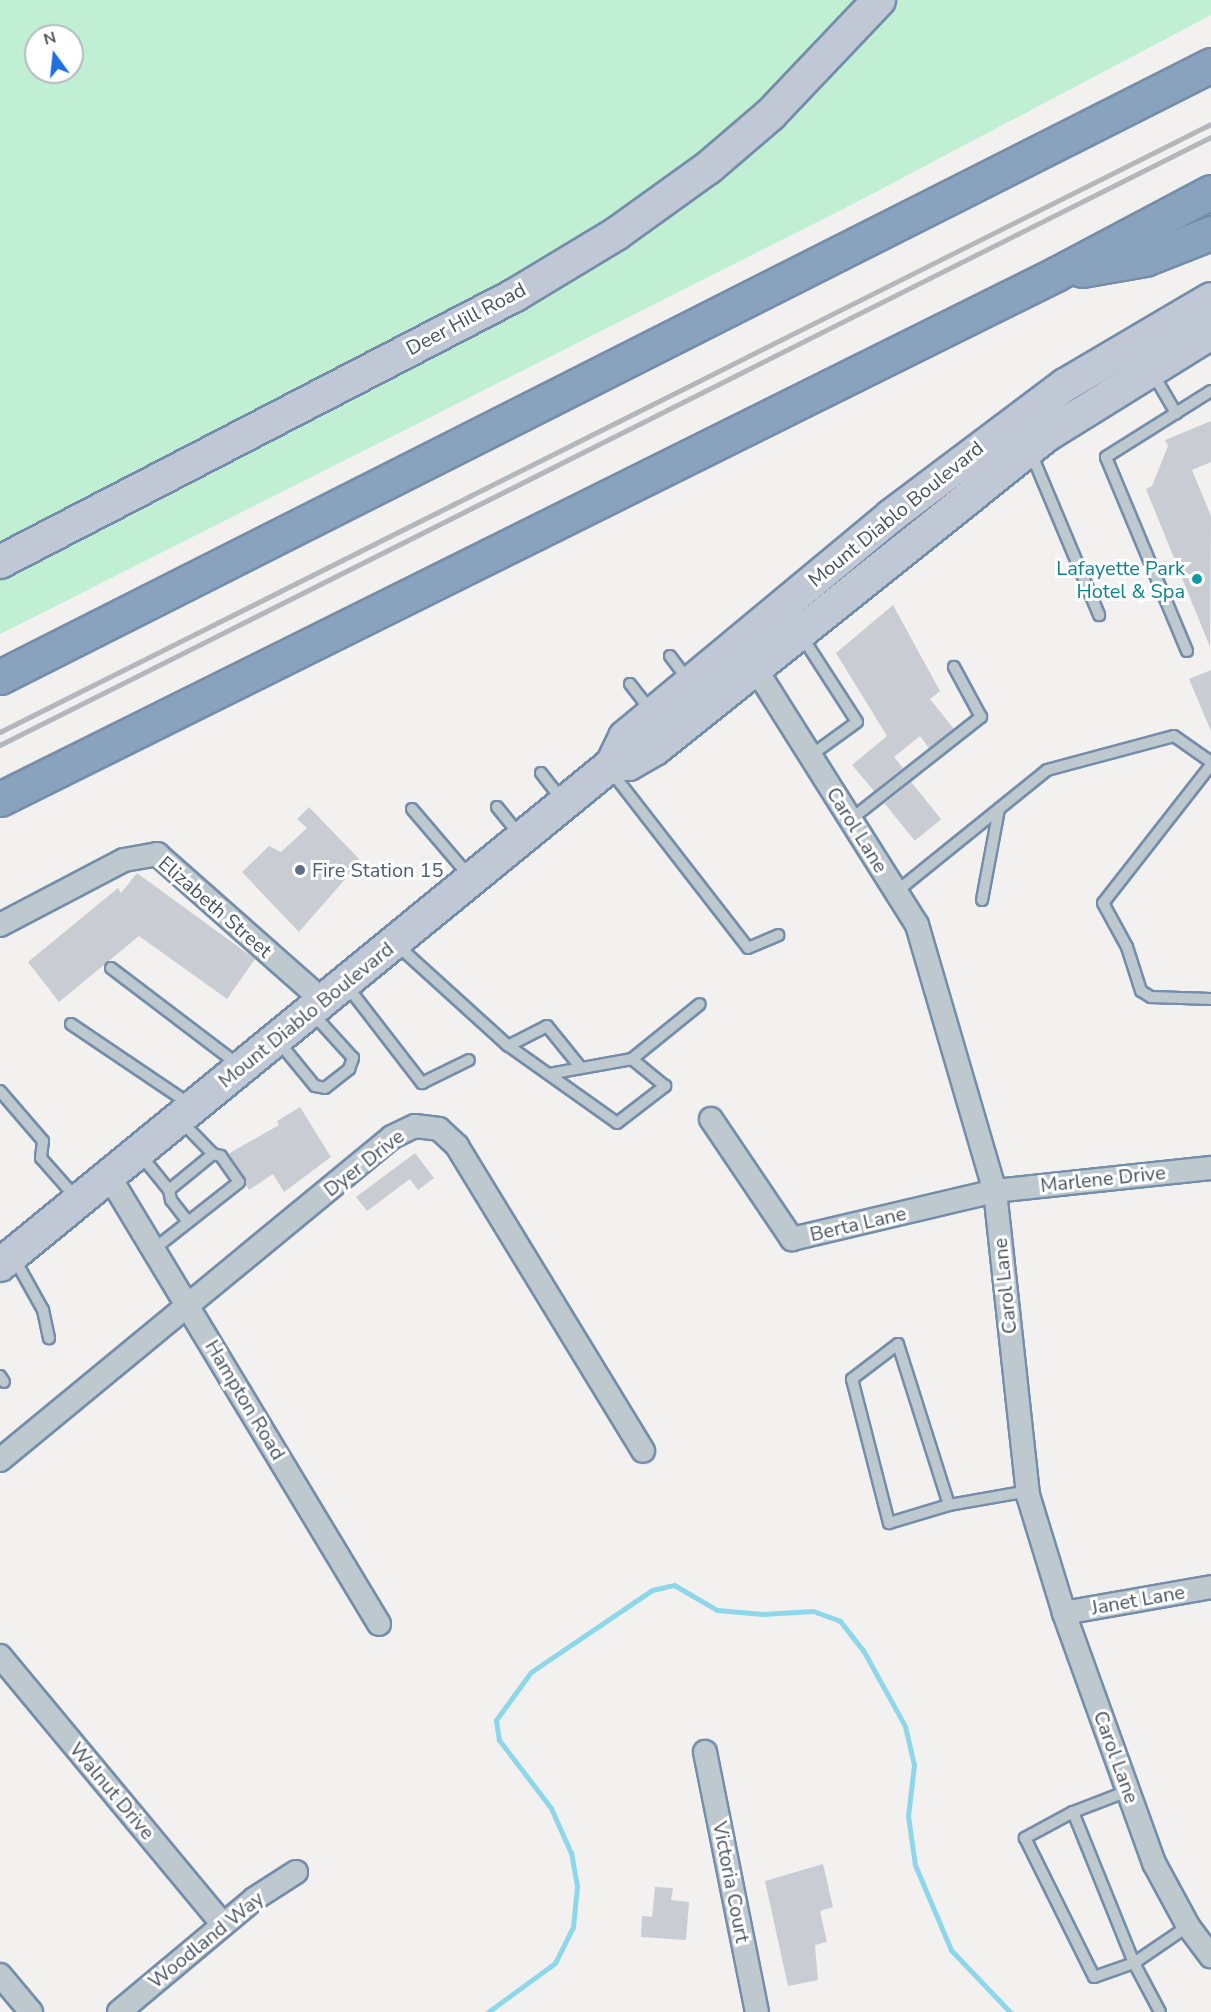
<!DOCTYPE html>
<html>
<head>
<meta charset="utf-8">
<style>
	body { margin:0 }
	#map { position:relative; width:1211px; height:2012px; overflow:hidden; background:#f3f0f0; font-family:"Nunito Sans",sans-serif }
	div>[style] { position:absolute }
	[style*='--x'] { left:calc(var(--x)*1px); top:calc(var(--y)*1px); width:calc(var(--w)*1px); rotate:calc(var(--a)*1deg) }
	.green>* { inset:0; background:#c0efd3 }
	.stream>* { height:5px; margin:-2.5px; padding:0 2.5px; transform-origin:2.5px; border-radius:2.5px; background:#8ed7eb }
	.building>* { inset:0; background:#caccd3; transform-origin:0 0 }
	.roads { filter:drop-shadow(2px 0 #748daa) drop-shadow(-2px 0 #748daa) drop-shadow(0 2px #748daa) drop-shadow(0 -2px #748daa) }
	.lane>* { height:10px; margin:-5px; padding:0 5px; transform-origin:5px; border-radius:5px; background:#bec8cf }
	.street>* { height:22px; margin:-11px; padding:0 11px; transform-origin:11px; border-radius:11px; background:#bec8cf }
	.secondary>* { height:32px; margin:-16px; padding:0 16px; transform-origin:16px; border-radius:16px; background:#bfc8d4 }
	.highway>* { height:33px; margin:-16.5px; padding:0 16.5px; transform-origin:16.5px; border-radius:16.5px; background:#89a2be }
	.rail>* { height:4.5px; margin:-2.25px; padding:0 2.25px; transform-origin:2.25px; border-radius:2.25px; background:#b3b6bb }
	.dots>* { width:16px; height:16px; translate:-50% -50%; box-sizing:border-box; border:3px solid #fff; border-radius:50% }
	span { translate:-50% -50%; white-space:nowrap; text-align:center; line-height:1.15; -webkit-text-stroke:6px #fff; paint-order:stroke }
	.street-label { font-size:20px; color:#48535e }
	.culture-label { font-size:20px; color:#0d838f }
	.right { translate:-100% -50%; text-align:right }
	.service-label { font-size:20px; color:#4e5e75 }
	.left { translate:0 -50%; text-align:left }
	.north { position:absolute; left:24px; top:24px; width:60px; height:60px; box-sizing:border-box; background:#fff; border:2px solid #b6babf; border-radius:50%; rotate:345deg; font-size:16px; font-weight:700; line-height:24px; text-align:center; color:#48535e }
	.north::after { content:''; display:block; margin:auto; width:21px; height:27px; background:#1c70e2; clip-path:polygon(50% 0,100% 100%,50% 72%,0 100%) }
</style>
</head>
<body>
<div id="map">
	<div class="green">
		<div style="clip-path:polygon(evenodd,0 0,1211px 0,1211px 15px,851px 205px,0 634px,0 0,36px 36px,72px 36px,72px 72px,36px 72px,36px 36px)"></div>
	</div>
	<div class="stream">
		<div style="--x:488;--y:2012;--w:83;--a:-36.2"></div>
		<div style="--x:555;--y:1963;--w:40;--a:-63.4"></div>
		<div style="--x:573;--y:1927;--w:41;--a:-84.4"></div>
		<div style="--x:577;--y:1886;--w:34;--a:-100"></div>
		<div style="--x:571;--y:1853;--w:49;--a:-114"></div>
		<div style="--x:551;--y:1808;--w:86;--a:-127.4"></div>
		<div style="--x:499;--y:1740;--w:20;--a:-99"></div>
		<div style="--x:496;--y:1720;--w:59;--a:-53.9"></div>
		<div style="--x:531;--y:1672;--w:146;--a:-34.1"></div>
		<div style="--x:652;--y:1590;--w:23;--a:-13"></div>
		<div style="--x:674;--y:1585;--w:50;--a:30.2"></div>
		<div style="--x:717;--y:1610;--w:46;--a:5"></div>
		<div style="--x:763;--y:1614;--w:50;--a:-3.4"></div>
		<div style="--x:813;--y:1611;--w:29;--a:20"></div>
		<div style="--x:840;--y:1621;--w:37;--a:52"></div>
		<div style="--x:863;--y:1650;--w:87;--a:61.1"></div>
		<div style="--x:905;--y:1726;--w:40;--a:77"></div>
		<div style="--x:914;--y:1765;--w:51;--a:96.7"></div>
		<div style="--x:908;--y:1816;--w:49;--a:81.9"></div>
		<div style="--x:915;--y:1865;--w:92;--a:67"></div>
		<div style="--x:951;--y:1950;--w:86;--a:46.4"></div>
	</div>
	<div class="building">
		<div style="clip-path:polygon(1211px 421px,1211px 462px,1192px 470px,1211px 516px,1210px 647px,1146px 489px,1152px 486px,1168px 446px,1165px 440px)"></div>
		<div style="clip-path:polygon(893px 605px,940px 691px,930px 699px,954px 729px,929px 748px,920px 736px,894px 757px,903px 768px,874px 791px,852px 765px,887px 736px,836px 653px)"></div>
		<div style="clip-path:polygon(1211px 670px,1211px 731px,1189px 679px)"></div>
		<div style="left:911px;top:782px;width:48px;height:34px;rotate:51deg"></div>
		<div style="clip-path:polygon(309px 807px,361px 861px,299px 932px,242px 872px,269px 846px,281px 852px,307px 828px,297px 819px)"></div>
		<div style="clip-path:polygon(137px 873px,255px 959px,227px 999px,139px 936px,59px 1002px,28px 962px,118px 888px,121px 893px)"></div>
		<div style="clip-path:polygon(300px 1107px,331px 1157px,284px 1192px,273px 1174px,249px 1190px,228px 1154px,279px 1125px,277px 1121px)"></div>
		<div style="clip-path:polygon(415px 1153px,434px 1178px,418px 1190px,410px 1179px,367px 1211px,356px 1197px)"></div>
		<div style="clip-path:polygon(823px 1864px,833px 1907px,820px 1911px,827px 1942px,815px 1945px,818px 1980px,788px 1986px,765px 1881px)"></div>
		<div style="clip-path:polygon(655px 1887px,673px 1888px,671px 1900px,689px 1902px,686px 1940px,641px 1937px,642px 1916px,652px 1917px)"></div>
	</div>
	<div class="roads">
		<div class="lane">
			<div style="--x:1152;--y:372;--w:48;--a:59.7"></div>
			<div style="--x:1031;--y:453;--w:176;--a:67.2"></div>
			<div style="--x:801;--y:635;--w:103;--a:57.2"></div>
			<div style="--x:857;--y:722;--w:58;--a:144.1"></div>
			<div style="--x:1187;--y:651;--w:210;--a:-112.7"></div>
			<div style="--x:1106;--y:457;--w:124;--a:-32.2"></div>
			<div style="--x:670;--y:656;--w:30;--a:53"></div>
			<div style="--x:630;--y:684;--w:36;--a:52"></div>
			<div style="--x:1211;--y:765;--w:175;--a:128"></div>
			<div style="--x:1103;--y:903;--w:50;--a:61.4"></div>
			<div style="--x:1127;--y:947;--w:46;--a:72.3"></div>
			<div style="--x:1141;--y:991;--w:12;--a:31"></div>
			<div style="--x:1151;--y:997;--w:60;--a:1.9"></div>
			<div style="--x:610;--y:770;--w:225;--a:52.2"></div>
			<div style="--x:748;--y:948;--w:33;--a:-23"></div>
			<div style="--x:541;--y:773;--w:36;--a:52"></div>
			<div style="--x:497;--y:807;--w:36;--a:51"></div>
			<div style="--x:412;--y:809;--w:89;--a:49.5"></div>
			<div style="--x:850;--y:820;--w:167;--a:-38.2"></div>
			<div style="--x:981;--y:717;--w:57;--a:-118.4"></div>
			<div style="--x:896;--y:892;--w:194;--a:-38.9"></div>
			<div style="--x:1047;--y:770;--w:131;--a:-15"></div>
			<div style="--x:1174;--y:736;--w:45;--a:35.1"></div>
			<div style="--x:982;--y:900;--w:93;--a:-79.4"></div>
			<div style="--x:397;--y:945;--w:147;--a:42.2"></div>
			<div style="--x:506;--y:1044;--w:136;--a:35.4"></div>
			<div style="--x:617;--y:1123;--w:61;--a:-37.6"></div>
			<div style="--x:665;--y:1086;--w:43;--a:-140.7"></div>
			<div style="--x:632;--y:1059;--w:84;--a:169.8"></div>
			<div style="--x:111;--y:968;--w:162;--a:37.2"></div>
			<div style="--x:347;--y:986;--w:123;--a:52.3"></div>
			<div style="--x:422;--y:1083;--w:52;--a:-26.1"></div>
			<div style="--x:71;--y:1024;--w:145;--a:34"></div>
			<div style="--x:278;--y:1041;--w:58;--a:50.6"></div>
			<div style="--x:315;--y:1086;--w:10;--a:11"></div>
			<div style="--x:325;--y:1088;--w:31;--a:-38"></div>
			<div style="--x:349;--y:1069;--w:12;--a:-70"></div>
			<div style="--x:353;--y:1058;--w:59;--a:-132.3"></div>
			<div style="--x:508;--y:1046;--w:44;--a:-27.1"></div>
			<div style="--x:547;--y:1026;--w:54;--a:51"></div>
			<div style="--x:632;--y:1059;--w:87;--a:-39"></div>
			<div style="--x:0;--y:1091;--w:66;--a:49.3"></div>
			<div style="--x:43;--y:1141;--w:17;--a:97"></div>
			<div style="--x:41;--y:1158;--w:55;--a:48.7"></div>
			<div style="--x:139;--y:1153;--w:48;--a:51"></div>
			<div style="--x:169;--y:1190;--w:10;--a:79"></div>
			<div style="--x:171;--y:1200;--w:28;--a:52"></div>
			<div style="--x:169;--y:1190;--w:57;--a:-39.3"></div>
			<div style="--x:154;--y:1249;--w:108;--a:-38.2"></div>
			<div style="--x:239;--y:1182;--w:32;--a:-125"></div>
			<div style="--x:221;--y:1156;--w:8;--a:-166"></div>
			<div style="--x:213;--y:1154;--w:46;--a:-134.1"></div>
			<div style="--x:14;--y:1258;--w:60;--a:60.9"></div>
			<div style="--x:43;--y:1310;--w:29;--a:78"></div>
			<div style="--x:0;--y:1376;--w:7;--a:56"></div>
			<div style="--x:949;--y:1505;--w:169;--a:-107.6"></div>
			<div style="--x:898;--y:1344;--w:58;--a:142.7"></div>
			<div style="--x:852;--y:1379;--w:149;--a:75.6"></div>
			<div style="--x:889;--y:1523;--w:63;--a:-16.7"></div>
			<div style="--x:949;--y:1505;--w:80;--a:-10"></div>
			<div style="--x:1128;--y:1791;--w:59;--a:159.1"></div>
			<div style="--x:1073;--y:1812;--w:55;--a:151.6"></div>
			<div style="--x:1025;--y:1838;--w:155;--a:63.6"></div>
			<div style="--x:1094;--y:1977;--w:42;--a:-19.3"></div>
			<div style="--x:1134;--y:1963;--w:65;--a:-34.4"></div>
			<div style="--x:1073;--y:1812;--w:163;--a:68"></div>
			<div style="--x:1134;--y:1963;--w:55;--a:62"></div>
		</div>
		<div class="street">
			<div style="--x:747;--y:655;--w:319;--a:57.8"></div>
			<div style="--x:917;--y:925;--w:277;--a:73.7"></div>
			<div style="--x:995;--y:1191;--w:306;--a:83.8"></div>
			<div style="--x:1028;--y:1495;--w:123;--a:73"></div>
			<div style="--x:1064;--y:1613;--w:266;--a:70.2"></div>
			<div style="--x:1154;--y:1863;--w:72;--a:61.6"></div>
			<div style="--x:1188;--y:1926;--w:38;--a:53"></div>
			<div style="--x:0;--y:925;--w:140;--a:-27.7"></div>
			<div style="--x:124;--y:860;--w:34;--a:-10"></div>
			<div style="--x:157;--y:854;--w:222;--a:41.5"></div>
			<div style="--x:711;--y:1119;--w:145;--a:56"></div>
			<div style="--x:792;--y:1239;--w:209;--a:-13.3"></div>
			<div style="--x:995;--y:1191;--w:217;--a:-6.1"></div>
			<div style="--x:109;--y:1176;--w:523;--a:58.92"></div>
			<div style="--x:0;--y:1460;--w:508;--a:-39.49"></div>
			<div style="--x:392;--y:1137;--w:25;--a:-26"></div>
			<div style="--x:415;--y:1126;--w:24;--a:7"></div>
			<div style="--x:439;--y:1129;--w:25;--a:43"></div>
			<div style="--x:457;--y:1146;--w:357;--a:58.6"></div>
			<div style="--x:1064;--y:1613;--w:149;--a:-10"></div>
			<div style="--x:0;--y:1656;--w:349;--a:50.3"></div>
			<div style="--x:705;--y:1752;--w:265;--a:78.7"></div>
			<div style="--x:0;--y:1975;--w:48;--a:50"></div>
			<div style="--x:119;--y:2012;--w:176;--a:-39.9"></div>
			<div style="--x:254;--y:1899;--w:50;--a:-32.7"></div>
		</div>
		<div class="secondary">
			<div style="--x:0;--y:562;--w:580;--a:-27.4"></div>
			<div style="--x:515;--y:295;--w:118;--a:-31.1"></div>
			<div style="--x:616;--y:234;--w:113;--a:-35.7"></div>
			<div style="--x:708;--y:168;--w:83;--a:-40.6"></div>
			<div style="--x:771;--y:114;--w:157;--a:-46.5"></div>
			<div style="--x:612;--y:764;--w:17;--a:0"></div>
			<div style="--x:629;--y:764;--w:30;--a:-30"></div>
			<div style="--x:655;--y:749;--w:502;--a:-38.7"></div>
			<div style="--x:1047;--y:435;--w:193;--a:-31.9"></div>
			<div style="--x:0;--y:1265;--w:791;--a:-39.3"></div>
			<div style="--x:612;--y:764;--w:30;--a:-64"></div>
			<div style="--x:625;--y:737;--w:346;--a:-39.7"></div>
			<div style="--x:891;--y:516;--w:218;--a:-37"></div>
			<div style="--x:1065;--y:385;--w:169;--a:-30.5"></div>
		</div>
		<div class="highway">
			<div style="--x:1082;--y:270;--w:64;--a:-9.9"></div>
			<div style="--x:1145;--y:259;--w:71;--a:-21.5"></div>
			<div style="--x:0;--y:677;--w:1357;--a:-26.81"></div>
			<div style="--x:0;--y:799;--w:1179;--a:-26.43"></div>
			<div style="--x:1056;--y:274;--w:175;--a:-27.9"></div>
		</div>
	</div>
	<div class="rail">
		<div style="--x:0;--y:732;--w:1355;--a:-26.66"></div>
		<div style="--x:0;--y:745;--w:1355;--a:-26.66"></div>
	</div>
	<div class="dots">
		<div style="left:1197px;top:579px;background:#0f9aa8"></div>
		<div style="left:300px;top:870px;background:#5c6f8a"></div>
	</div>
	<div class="street-label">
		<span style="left:466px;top:319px;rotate:-28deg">Deer Hill Road</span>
		<span style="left:896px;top:514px;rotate:-39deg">Mount Diablo Boulevard</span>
		<span style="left:857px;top:830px;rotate:58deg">Carol Lane</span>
		<span style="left:215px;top:907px;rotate:41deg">Elizabeth Street</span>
		<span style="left:306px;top:1015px;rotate:-39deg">Mount Diablo Boulevard</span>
		<span style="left:364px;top:1163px;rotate:-38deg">Dyer Drive</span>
		<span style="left:1103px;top:1179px;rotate:-6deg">Marlene Drive</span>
		<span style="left:858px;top:1224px;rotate:-13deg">Berta Lane</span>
		<span style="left:1005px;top:1286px;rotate:-96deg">Carol Lane</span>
		<span style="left:245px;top:1400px;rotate:59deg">Hampton Road</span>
		<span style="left:1138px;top:1600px;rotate:-10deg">Janet Lane</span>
		<span style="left:1116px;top:1757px;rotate:70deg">Carol Lane</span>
		<span style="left:112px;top:1791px;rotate:50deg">Walnut Drive</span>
		<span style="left:731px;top:1882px;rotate:79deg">Victoria Court</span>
		<span style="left:206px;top:1940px;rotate:-39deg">Woodland Way</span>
	</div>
	<div class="culture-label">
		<span class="right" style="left:1185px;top:580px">Lafayette Park<br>Hotel &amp; Spa</span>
	</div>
	<div class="service-label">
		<span class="left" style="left:312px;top:870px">Fire Station 15</span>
	</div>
	<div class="north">N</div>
</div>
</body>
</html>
